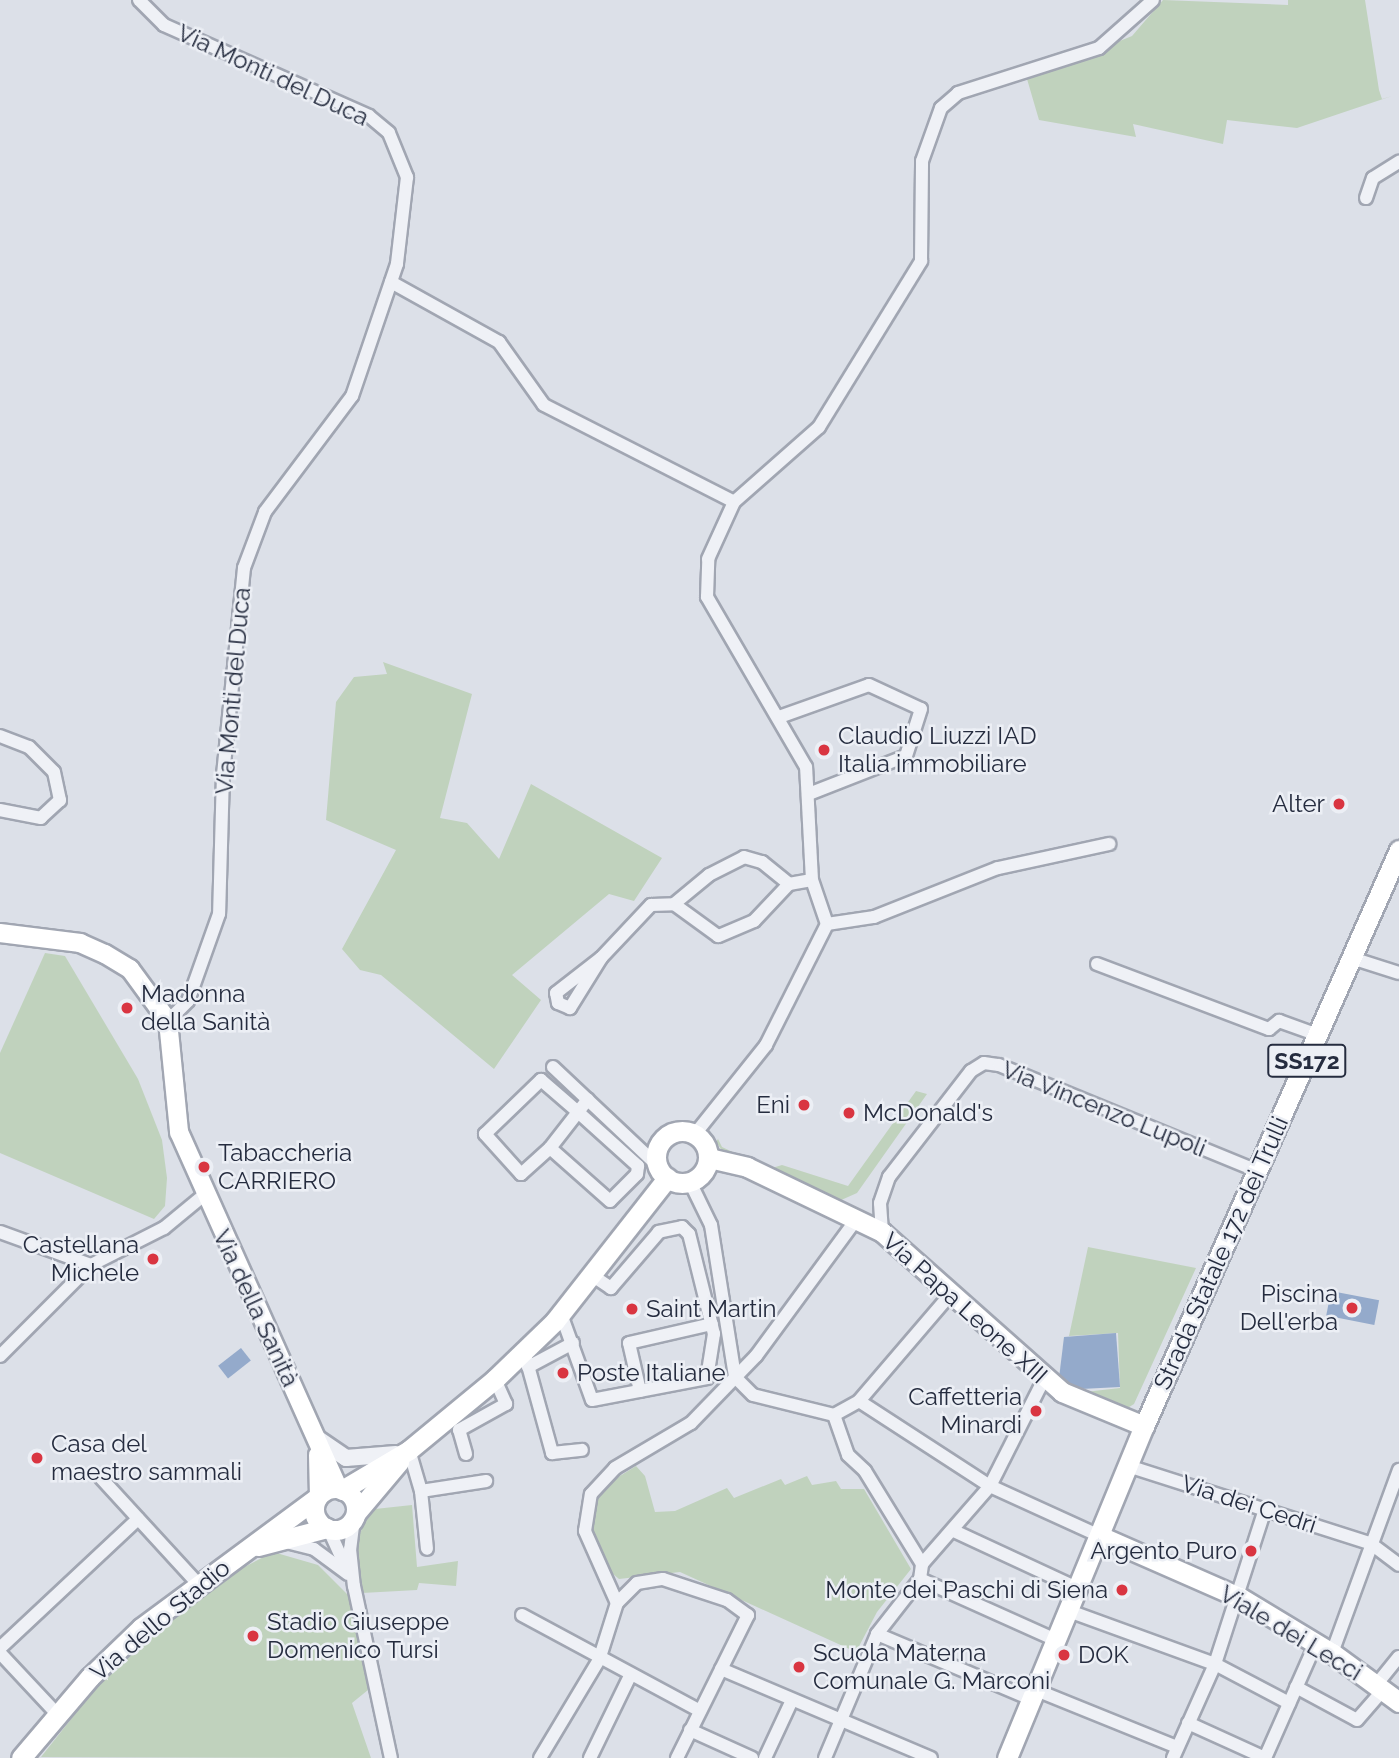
<!DOCTYPE html>
<html>
<head>
<meta charset="utf-8">
<style>
	body { margin:0 }
	#map { position:relative; width:1399px; height:1758px; overflow:hidden; background:#dce0e8; font-family:Raleway,sans-serif }
	div>[style] { position:absolute }
	[style*='--x'] { left:calc(var(--x)*1px); top:calc(var(--y)*1px); width:calc(var(--w)*1px); rotate:calc(var(--a)*1deg) }
	.green>* { inset:0; background:#c0d2bd }
	.water>* { inset:0; background:#94aacb; transform-origin:0 0 }
	.roads { filter:drop-shadow(2px 0 #a1a6b2) drop-shadow(-2px 0 #a1a6b2) drop-shadow(0 2px #a1a6b2) drop-shadow(0 -2px #a1a6b2) }
	.minor>* { height:12px; margin:-6px; padding:0 6px; transform-origin:6px; border-radius:6px; background:#eff1f6 }
	.tertiary>* { height:16px; margin:-8px; padding:0 8px; transform-origin:8px; border-radius:8px; background:#eff1f6 }
	.secondary>* { height:18px; margin:-9px; padding:0 9px; transform-origin:9px; border-radius:9px; background:#fff }
	.primary>* { height:19px; margin:-9.5px; padding:0 9.5px; transform-origin:9.5px; border-radius:9.5px; background:#fff }
	.primary>.ring { margin:-9.5px; padding:0; box-sizing:content-box; background:none; border:19px solid #fff; border-radius:50% }
	.dots>* { width:19px; height:19px; translate:-50% -50%; box-sizing:border-box; border:4px solid #eceff5; border-radius:50% }
	span { translate:-50% -50%; white-space:nowrap; text-align:center; line-height:1.15; -webkit-text-stroke:5px #eceff5; paint-order:stroke }
	.shield-label span { padding:2px 5px; background:#eceff5; border:2px solid; border-radius:5px; -webkit-text-stroke-width:0 }
	.shield-label { font-size:23px; color:#252c3f; font-weight:700 }
	.street-label { font-size:24px; color:#252c3f }
	.poi-label { font-size:24px; color:#252c3f }
	.left { translate:0 -50%; text-align:left }
	.right { translate:-100% -50%; text-align:right }
</style>
</head>
<body>
<div id="map">
	<div class="green">
		<div style="clip-path:polygon(1163px 0,1288px 5px,1288px 0,1365px 0,1379px 90px,1382px 99px,1392px 96px,1297px 128px,1227px 120px,1223px 144px,1133px 124px,1136px 137px,1039px 120px,1027px 79px,1132px 36px)"></div>
		<div style="clip-path:polygon(383px 662px,472px 694px,440px 818px,467px 823px,499px 859px,531px 784px,662px 858px,634px 901px,609px 894px,512px 975px,541px 1000px,494px 1069px,381px 975px,360px 970px,342px 949px,396px 850px,326px 820px,336px 702px,354px 677px,387px 674px)"></div>
		<div style="clip-path:polygon(45px 953px,65px 956px,138px 1079px,162px 1140px,167px 1178px,165px 1206px,154px 1219px,0 1153px,0 1053px)"></div>
		<div style="clip-path:polygon(916px 1091px,927px 1094px,857px 1193px,839px 1201px,828px 1201px,721px 1149px,716px 1142px,731px 1119px,718px 1139px,722px 1147px,769px 1169px,782px 1165px,848px 1186px)"></div>
		<div style="clip-path:polygon(1088px 1247px,1196px 1268px,1134px 1404px,1126px 1409px,1085px 1392px,1120px 1388px,1118px 1333px,1069px 1336px)"></div>
		<div style="clip-path:polygon(636px 1466px,645px 1476px,655px 1512px,675px 1511px,727px 1488px,734px 1498px,781px 1479px,785px 1485px,807px 1476px,812px 1485px,836px 1481px,841px 1489px,864px 1489px,911px 1569px,877px 1612px,856px 1652px,680px 1572px,619px 1579px,599px 1562px,585px 1531px,591px 1494px)"></div>
		<div style="clip-path:polygon(412px 1505px,417px 1567px,458px 1561px,456px 1586px,419px 1583px,417px 1590px,362px 1593px,356px 1544px,367px 1516px,375px 1509px)"></div>
		<div style="clip-path:polygon(273px 1552px,318px 1565px,349px 1596px,368px 1690px,352px 1703px,371px 1758px,41px 1757px,114px 1665px,231px 1574px)"></div>
	</div>
	<div class="water">
		<div style="left:1331px;top:1291px;width:49px;height:25px;rotate:11deg"></div>
		<div style="clip-path:polygon(1116px 1333px,1120px 1387px,1081px 1389px,1059px 1378px,1064px 1337px)"></div>
		<div style="left:241px;top:1348px;width:16px;height:29px;rotate:52deg"></div>
	</div>
	<div class="roads">
		<div class="minor">
			<div style="--x:139;--y:0;--w:35;--a:45"></div>
			<div style="--x:164;--y:25;--w:224;--a:23.9"></div>
			<div style="--x:369;--y:116;--w:26;--a:40"></div>
			<div style="--x:389;--y:133;--w:48;--a:67.8"></div>
			<div style="--x:407;--y:177;--w:88;--a:96.6"></div>
			<div style="--x:397;--y:264;--w:139;--a:108.8"></div>
			<div style="--x:352;--y:396;--w:145;--a:126.9"></div>
			<div style="--x:265;--y:512;--w:60;--a:110.6"></div>
			<div style="--x:244;--y:568;--w:207;--a:95.8"></div>
			<div style="--x:223;--y:774;--w:140;--a:91.6"></div>
			<div style="--x:219;--y:914;--w:92;--a:109.6"></div>
			<div style="--x:188;--y:1001;--w:28;--a:135"></div>
			<div style="--x:1366;--y:198;--w:21;--a:-71"></div>
			<div style="--x:1373;--y:178;--w:31;--a:-32"></div>
			<div style="--x:391;--y:282;--w:124;--a:29.1"></div>
			<div style="--x:499;--y:342;--w:77;--a:54.5"></div>
			<div style="--x:544;--y:405;--w:213;--a:27"></div>
			<div style="--x:782;--y:716;--w:92;--a:-19.6"></div>
			<div style="--x:869;--y:685;--w:57;--a:24.8"></div>
			<div style="--x:921;--y:709;--w:49;--a:107.7"></div>
			<div style="--x:906;--y:756;--w:102;--a:158.7"></div>
			<div style="--x:0;--y:736;--w:31;--a:21"></div>
			<div style="--x:29;--y:747;--w:35;--a:45"></div>
			<div style="--x:54;--y:772;--w:29;--a:78"></div>
			<div style="--x:60;--y:800;--w:26;--a:137"></div>
			<div style="--x:41;--y:818;--w:42;--a:-169"></div>
			<div style="--x:789;--y:884;--w:51;--a:133.4"></div>
			<div style="--x:754;--y:921;--w:39;--a:157"></div>
			<div style="--x:718;--y:936;--w:54;--a:-144"></div>
			<div style="--x:674;--y:904;--w:45;--a:-39.6"></div>
			<div style="--x:709;--y:875;--w:39;--a:-27"></div>
			<div style="--x:744;--y:857;--w:19;--a:16"></div>
			<div style="--x:762;--y:862;--w:35;--a:39"></div>
			<div style="--x:789;--y:884;--w:23;--a:-10"></div>
			<div style="--x:827;--y:924;--w:46;--a:-108.8"></div>
			<div style="--x:812;--y:880;--w:113;--a:-93"></div>
			<div style="--x:806;--y:767;--w:197;--a:-120.2"></div>
			<div style="--x:707;--y:597;--w:38;--a:-88"></div>
			<div style="--x:708;--y:559;--w:63;--a:-65.5"></div>
			<div style="--x:734;--y:502;--w:113;--a:-41.4"></div>
			<div style="--x:819;--y:427;--w:195;--a:-58.4"></div>
			<div style="--x:921;--y:261;--w:100;--a:-89.4"></div>
			<div style="--x:922;--y:161;--w:56;--a:-70.3"></div>
			<div style="--x:941;--y:108;--w:23;--a:-41"></div>
			<div style="--x:958;--y:93;--w:148;--a:-17.7"></div>
			<div style="--x:1099;--y:48;--w:72;--a:-41.6"></div>
			<div style="--x:827;--y:924;--w:48;--a:-8.5"></div>
			<div style="--x:874;--y:917;--w:133;--a:-21.6"></div>
			<div style="--x:998;--y:868;--w:114;--a:-12.2"></div>
			<div style="--x:601;--y:958;--w:59;--a:121.8"></div>
			<div style="--x:570;--y:1008;--w:13;--a:-157"></div>
			<div style="--x:558;--y:1003;--w:10;--a:-101"></div>
			<div style="--x:556;--y:993;--w:57;--a:-37.9"></div>
			<div style="--x:601;--y:958;--w:73;--a:-46.7"></div>
			<div style="--x:651;--y:905;--w:23;--a:-2"></div>
			<div style="--x:1352;--y:958;--w:49;--a:17.7"></div>
			<div style="--x:1097;--y:964;--w:184;--a:20.7"></div>
			<div style="--x:1269;--y:1029;--w:13;--a:-39"></div>
			<div style="--x:1279;--y:1021;--w:41;--a:19.7"></div>
			<div style="--x:553;--y:1067;--w:143;--a:43.3"></div>
			<div style="--x:695;--y:1134;--w:114;--a:-51.4"></div>
			<div style="--x:766;--y:1045;--w:136;--a:-63.2"></div>
			<div style="--x:550;--y:1148;--w:39;--a:138"></div>
			<div style="--x:521;--y:1174;--w:54;--a:-132"></div>
			<div style="--x:485;--y:1134;--w:78;--a:-44"></div>
			<div style="--x:541;--y:1080;--w:49;--a:40.9"></div>
			<div style="--x:578;--y:1112;--w:81;--a:42"></div>
			<div style="--x:638;--y:1166;--w:8;--a:97"></div>
			<div style="--x:637;--y:1174;--w:38;--a:135"></div>
			<div style="--x:610;--y:1201;--w:80;--a:-138.5"></div>
			<div style="--x:550;--y:1148;--w:46;--a:-52.1"></div>
			<div style="--x:578;--y:1112;--w:16;--a:-52"></div>
			<div style="--x:690;--y:1182;--w:48;--a:64"></div>
			<div style="--x:711;--y:1225;--w:154;--a:81"></div>
			<div style="--x:0;--y:1232;--w:97;--a:19.9"></div>
			<div style="--x:882;--y:1232;--w:29;--a:-94"></div>
			<div style="--x:880;--y:1203;--w:28;--a:-71"></div>
			<div style="--x:889;--y:1177;--w:134;--a:-52.3"></div>
			<div style="--x:971;--y:1071;--w:15;--a:-32"></div>
			<div style="--x:984;--y:1063;--w:15;--a:8"></div>
			<div style="--x:999;--y:1065;--w:280;--a:22.3"></div>
			<div style="--x:561;--y:1314;--w:91;--a:70.2"></div>
			<div style="--x:592;--y:1400;--w:117;--a:-10.8"></div>
			<div style="--x:707;--y:1378;--w:45;--a:-81"></div>
			<div style="--x:714;--y:1334;--w:103;--a:-104"></div>
			<div style="--x:689;--y:1234;--w:10;--a:-135"></div>
			<div style="--x:682;--y:1227;--w:24;--a:168"></div>
			<div style="--x:659;--y:1232;--w:74;--a:130.6"></div>
			<div style="--x:611;--y:1288;--w:22;--a:-146"></div>
			<div style="--x:524;--y:1351;--w:106;--a:74.6"></div>
			<div style="--x:552;--y:1453;--w:30;--a:-6"></div>
			<div style="--x:0;--y:1356;--w:129;--a:-45"></div>
			<div style="--x:91;--y:1265;--w:82;--a:-26.9"></div>
			<div style="--x:164;--y:1228;--w:52;--a:-39.5"></div>
			<div style="--x:528;--y:1367;--w:51;--a:-28.1"></div>
			<div style="--x:735;--y:1377;--w:25;--a:45"></div>
			<div style="--x:753;--y:1395;--w:83;--a:13.9"></div>
			<div style="--x:834;--y:1415;--w:29;--a:-29"></div>
			<div style="--x:859;--y:1401;--w:140;--a:-49.4"></div>
			<div style="--x:640;--y:1391;--w:49;--a:-102.9"></div>
			<div style="--x:629;--y:1343;--w:85;--a:-12.9"></div>
			<div style="--x:859;--y:1401;--w:156;--a:33"></div>
			<div style="--x:990;--y:1486;--w:123;--a:24.5"></div>
			<div style="--x:834;--y:1415;--w:42;--a:70.7"></div>
			<div style="--x:848;--y:1455;--w:23;--a:43"></div>
			<div style="--x:865;--y:1471;--w:109;--a:58.5"></div>
			<div style="--x:409;--y:1450;--w:43;--a:73.7"></div>
			<div style="--x:421;--y:1491;--w:66;--a:-8.7"></div>
			<div style="--x:466;--y:1454;--w:25;--a:-106"></div>
			<div style="--x:459;--y:1430;--w:54;--a:-29"></div>
			<div style="--x:506;--y:1404;--w:27;--a:-114"></div>
			<div style="--x:1128;--y:1466;--w:254;--a:17.7"></div>
			<div style="--x:1370;--y:1543;--w:36;--a:37"></div>
			<div style="--x:101;--y:1478;--w:145;--a:47.5"></div>
			<div style="--x:421;--y:1491;--w:58;--a:84.1"></div>
			<div style="--x:354;--y:1518;--w:31;--a:97"></div>
			<div style="--x:350;--y:1549;--w:37;--a:84"></div>
			<div style="--x:354;--y:1586;--w:176;--a:77.9"></div>
			<div style="--x:329;--y:1530;--w:44;--a:65.8"></div>
			<div style="--x:954;--y:1531;--w:136;--a:24.9"></div>
			<div style="--x:286;--y:1542;--w:29;--a:14"></div>
			<div style="--x:314;--y:1549;--w:42;--a:36.3"></div>
			<div style="--x:920;--y:1579;--w:149;--a:24.2"></div>
			<div style="--x:617;--y:1603;--w:28;--a:-45"></div>
			<div style="--x:637;--y:1583;--w:26;--a:-9"></div>
			<div style="--x:663;--y:1579;--w:67;--a:18.2"></div>
			<div style="--x:727;--y:1600;--w:26;--a:36"></div>
			<div style="--x:748;--y:1615;--w:160;--a:116.4"></div>
			<div style="--x:1069;--y:1611;--w:155;--a:20"></div>
			<div style="--x:1215;--y:1664;--w:84;--a:27.8"></div>
			<div style="--x:522;--y:1615;--w:202;--a:28.3"></div>
			<div style="--x:877;--y:1634;--w:167;--a:22.9"></div>
			<div style="--x:0;--y:1648;--w:189;--a:-43.1"></div>
			<div style="--x:0;--y:1653;--w:83;--a:46.9"></div>
			<div style="--x:1332;--y:1653;--w:195;--a:-69.9"></div>
			<div style="--x:721;--y:1669;--w:228;--a:23"></div>
			<div style="--x:1376;--y:1685;--w:36;--a:-51"></div>
			<div style="--x:1296;--y:1687;--w:69;--a:28.4"></div>
			<div style="--x:1357;--y:1720;--w:40;--a:-49"></div>
			<div style="--x:1036;--y:1690;--w:152;--a:22"></div>
			<div style="--x:1188;--y:1723;--w:85;--a:24.4"></div>
			<div style="--x:690;--y:1730;--w:68;--a:24.3"></div>
			<div style="--x:540;--y:1758;--w:114;--a:-59"></div>
			<div style="--x:599;--y:1660;--w:60;--a:-72.5"></div>
			<div style="--x:617;--y:1603;--w:79;--a:-114"></div>
			<div style="--x:585;--y:1531;--w:37;--a:-81"></div>
			<div style="--x:591;--y:1494;--w:35;--a:-47"></div>
			<div style="--x:615;--y:1468;--w:88;--a:-30.6"></div>
			<div style="--x:691;--y:1423;--w:93;--a:-45.9"></div>
			<div style="--x:756;--y:1356;--w:169;--a:-53.7"></div>
			<div style="--x:590;--y:1758;--w:91;--a:-64"></div>
			<div style="--x:765;--y:1758;--w:64;--a:-65"></div>
			<div style="--x:825;--y:1758;--w:134;--a:-67.2"></div>
			<div style="--x:877;--y:1634;--w:70;--a:-52"></div>
			<div style="--x:920;--y:1579;--w:15;--a:-82"></div>
			<div style="--x:922;--y:1564;--w:103;--a:-48.9"></div>
			<div style="--x:990;--y:1486;--w:120;--a:-63.2"></div>
			<div style="--x:1173;--y:1758;--w:103;--a:-65.9"></div>
			<div style="--x:1215;--y:1664;--w:163;--a:-72.1"></div>
			<div style="--x:1265;--y:1758;--w:126;--a:-66.1"></div>
		</div>
		<div class="tertiary">
			<div style="--x:318;--y:1439;--w:34;--a:34"></div>
			<div style="--x:346;--y:1458;--w:50;--a:-4.6"></div>
		</div>
		<div class="secondary">
			<div style="--x:0;--y:933;--w:81;--a:7.1"></div>
			<div style="--x:80;--y:943;--w:27;--a:24"></div>
			<div style="--x:105;--y:954;--w:29;--a:31"></div>
			<div style="--x:130;--y:969;--w:64;--a:53.8"></div>
			<div style="--x:168;--y:1021;--w:112;--a:84.3"></div>
			<div style="--x:179;--y:1132;--w:391;--a:65.9"></div>
			<div style="--x:318;--y:1455;--w:40;--a:88.6"></div>
		</div>
		<div class="primary">
			<div class="ring" style="left:656px;top:1131px;width:33px;height:33px"></div>
			<div style="--x:709;--y:1158;--w:39;--a:13"></div>
			<div style="--x:747;--y:1167;--w:150;--a:25.7"></div>
			<div style="--x:882;--y:1232;--w:241;--a:41.6"></div>
			<div style="--x:1062;--y:1392;--w:89;--a:22.5"></div>
			<div class="ring" style="left:314px;top:1488px;width:23px;height:23px"></div>
			<div style="--x:342;--y:1490;--w:78;--a:-30.8"></div>
			<div style="--x:409;--y:1450;--w:112;--a:-39.5"></div>
			<div style="--x:495;--y:1379;--w:83;--a:-44"></div>
			<div style="--x:555;--y:1321;--w:182;--a:-51.9"></div>
			<div style="--x:356;--y:1513;--w:67;--a:-49.9"></div>
			<div style="--x:1102;--y:1537;--w:150;--a:23.7"></div>
			<div style="--x:1239;--y:1597;--w:109;--a:31.1"></div>
			<div style="--x:1332;--y:1653;--w:83;--a:36.2"></div>
			<div style="--x:258;--y:1546;--w:71;--a:-14.6"></div>
			<div style="--x:21;--y:1758;--w:106;--a:-49.6"></div>
			<div style="--x:90;--y:1677;--w:71;--a:-43.9"></div>
			<div style="--x:141;--y:1628;--w:219;--a:-36.5"></div>
			<div style="--x:1007;--y:1758;--w:359;--a:-67.6"></div>
			<div style="--x:1144;--y:1426;--w:630;--a:-66.12"></div>
		</div>
	</div>
	<div class="dots">
		<div style="left:824px;top:750px;background:#d93541"></div>
		<div style="left:1339px;top:804px;background:#d93541"></div>
		<div style="left:127px;top:1008px;background:#d93541"></div>
		<div style="left:804px;top:1105px;background:#d93541"></div>
		<div style="left:849px;top:1113px;background:#d93541"></div>
		<div style="left:204px;top:1167px;background:#d93541"></div>
		<div style="left:153px;top:1259px;background:#d93541"></div>
		<div style="left:1352px;top:1308px;background:#d93541"></div>
		<div style="left:632px;top:1309px;background:#d93541"></div>
		<div style="left:563px;top:1373px;background:#d93541"></div>
		<div style="left:1036px;top:1411px;background:#d93541"></div>
		<div style="left:37px;top:1458px;background:#d93541"></div>
		<div style="left:1251px;top:1551px;background:#d93541"></div>
		<div style="left:1122px;top:1590px;background:#d93541"></div>
		<div style="left:253px;top:1636px;background:#d93541"></div>
		<div style="left:1064px;top:1655px;background:#d93541"></div>
		<div style="left:799px;top:1667px;background:#d93541"></div>
	</div>
	<div class="shield-label">
		<span style="left:1307px;top:1061px">SS172</span>
	</div>
	<div class="street-label">
		<span style="left:273px;top:75px;rotate:25deg">Via Monti del Duca</span>
		<span style="left:233px;top:691px;rotate:-85deg">Via Monti del Duca</span>
		<span style="left:1104px;top:1109px;rotate:22deg">Via Vincenzo Lupoli</span>
		<span style="left:1221px;top:1253px;rotate:-66deg">Strada Statale 172 dei Trulli</span>
		<span style="left:256px;top:1308px;rotate:65deg">Via della Sanità</span>
		<span style="left:965px;top:1308px;rotate:42deg">Via Papa Leone XIII</span>
		<span style="left:1249px;top:1504px;rotate:18deg">Via dei Cedri</span>
		<span style="left:160px;top:1620px;rotate:-40deg">Via dello Stadio</span>
		<span style="left:1291px;top:1633px;rotate:31deg">Viale dei Lecci</span>
	</div>
	<div class="poi-label">
		<span class="left" style="left:838px;top:750px">Claudio Liuzzi IAD<br>Italia immobiliare</span>
		<span class="right" style="left:1325px;top:804px">Alter</span>
		<span class="left" style="left:141px;top:1008px">Madonna<br>della Sanità</span>
		<span class="right" style="left:790px;top:1105px">Eni</span>
		<span class="left" style="left:863px;top:1113px">McDonald's</span>
		<span class="left" style="left:218px;top:1167px">Tabaccheria<br>CARRIERO</span>
		<span class="right" style="left:139px;top:1259px">Castellana<br>Michele</span>
		<span class="right" style="left:1338px;top:1308px">Piscina<br>Dell'erba</span>
		<span class="left" style="left:646px;top:1309px">Saint Martin</span>
		<span class="left" style="left:577px;top:1373px">Poste Italiane</span>
		<span class="right" style="left:1022px;top:1411px">Caffetteria<br>Minardi</span>
		<span class="left" style="left:51px;top:1458px">Casa del<br>maestro sammali</span>
		<span class="right" style="left:1237px;top:1551px">Argento Puro</span>
		<span class="right" style="left:1108px;top:1590px">Monte dei Paschi di Siena</span>
		<span class="left" style="left:267px;top:1636px">Stadio Giuseppe<br>Domenico Tursi</span>
		<span class="left" style="left:813px;top:1667px">Scuola Materna<br>Comunale G. Marconi</span>
		<span class="left" style="left:1078px;top:1655px">DOK</span>
	</div>
</div>
</body>
</html>
